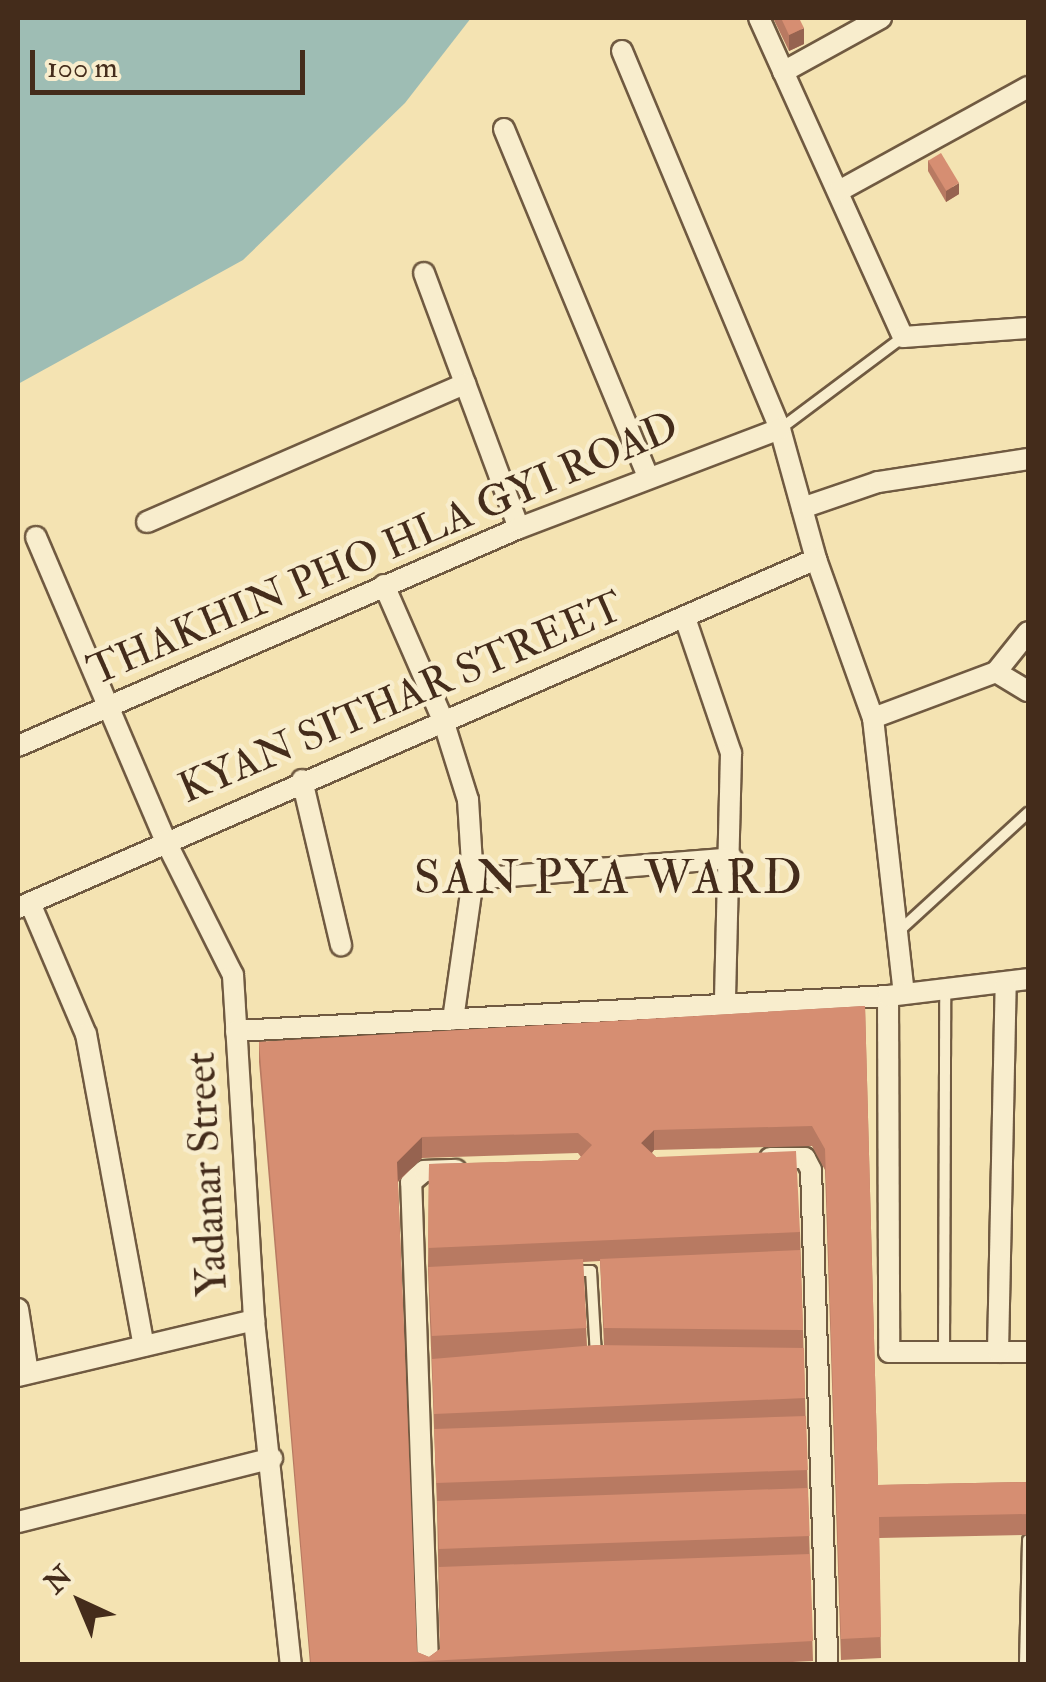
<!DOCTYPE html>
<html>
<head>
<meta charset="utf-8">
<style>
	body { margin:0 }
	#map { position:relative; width:1046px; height:1682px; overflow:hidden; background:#f4e3b2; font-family:"IM FELL Double Pica",serif }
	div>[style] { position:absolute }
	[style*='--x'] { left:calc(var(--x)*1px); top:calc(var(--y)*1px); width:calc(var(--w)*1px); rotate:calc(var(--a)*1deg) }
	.water>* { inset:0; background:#9ebdb4 }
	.roads { filter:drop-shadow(2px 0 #705a41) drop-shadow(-2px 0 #705a41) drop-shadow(0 2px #705a41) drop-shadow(0 -2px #705a41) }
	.lane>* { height:10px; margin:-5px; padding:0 5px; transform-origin:5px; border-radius:5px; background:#f8edcd }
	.street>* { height:20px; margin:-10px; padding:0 10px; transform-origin:10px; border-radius:10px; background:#f8edcd }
	.wall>* { inset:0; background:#b87a62 }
	.shaded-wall>* { inset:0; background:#966350 }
	.building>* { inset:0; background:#d68e72; transform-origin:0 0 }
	span { translate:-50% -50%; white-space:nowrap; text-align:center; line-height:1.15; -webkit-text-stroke:9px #f8edcd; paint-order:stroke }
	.street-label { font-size:42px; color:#442c1b }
	.quarter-label { font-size:48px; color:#442c1b; letter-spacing:2.5px }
	.frame { position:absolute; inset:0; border:20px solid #442c1b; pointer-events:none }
	.north { position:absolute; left:30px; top:1552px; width:100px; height:100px; -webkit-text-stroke:8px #f8edcd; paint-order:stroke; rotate:316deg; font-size:28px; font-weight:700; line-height:40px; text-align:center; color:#442c1b }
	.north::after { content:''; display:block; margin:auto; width:35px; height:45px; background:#442c1b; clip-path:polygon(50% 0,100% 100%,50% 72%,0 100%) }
	.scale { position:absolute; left:30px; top:50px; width:275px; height:45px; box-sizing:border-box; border:5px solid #442c1b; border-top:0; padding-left:12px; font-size:30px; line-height:35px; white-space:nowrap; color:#442c1b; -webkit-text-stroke:8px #f8edcd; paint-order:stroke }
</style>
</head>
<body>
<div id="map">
	<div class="water">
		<div style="clip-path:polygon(18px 18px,471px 18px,405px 103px,243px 260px,18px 384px)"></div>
	</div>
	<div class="roads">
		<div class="lane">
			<div style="--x:780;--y:429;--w:154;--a:-36.8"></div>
			<div style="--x:899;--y:931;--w:175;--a:-42.5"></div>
			<div style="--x:573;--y:1271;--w:18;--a:0"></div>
			<div style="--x:591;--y:1271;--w:85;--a:86.6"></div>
			<div style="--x:944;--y:1353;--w:363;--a:-89.8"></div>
			<div style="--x:1025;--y:1664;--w:124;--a:-88.6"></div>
		</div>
		<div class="street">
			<div style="--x:759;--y:18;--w:350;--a:65.7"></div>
			<div style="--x:903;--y:337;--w:125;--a:-4.1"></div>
			<div style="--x:622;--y:51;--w:410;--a:67.3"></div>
			<div style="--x:780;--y:429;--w:135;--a:74.5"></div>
			<div style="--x:816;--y:559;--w:169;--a:70.3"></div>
			<div style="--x:873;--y:718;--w:277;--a:83.6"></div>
			<div style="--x:783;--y:72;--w:112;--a:-28.9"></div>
			<div style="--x:504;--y:129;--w:374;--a:67.5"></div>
			<div style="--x:839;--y:191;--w:216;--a:-28.8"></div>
			<div style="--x:424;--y:273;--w:272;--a:69.6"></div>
			<div style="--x:802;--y:508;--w:80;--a:-18.9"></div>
			<div style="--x:878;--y:482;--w:152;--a:-8.7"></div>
			<div style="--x:147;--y:522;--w:347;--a:-23.5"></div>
			<div style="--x:36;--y:537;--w:329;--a:66.9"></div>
			<div style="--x:165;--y:840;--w:151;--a:63.3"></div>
			<div style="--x:233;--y:975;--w:346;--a:86.5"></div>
			<div style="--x:254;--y:1320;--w:346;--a:83.9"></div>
			<div style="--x:384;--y:585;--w:147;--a:66.4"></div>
			<div style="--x:443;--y:720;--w:84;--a:72.6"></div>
			<div style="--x:468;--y:800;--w:79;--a:86.4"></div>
			<div style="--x:473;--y:879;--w:142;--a:98.1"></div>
			<div style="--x:685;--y:618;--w:143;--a:71.2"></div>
			<div style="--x:731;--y:753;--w:252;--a:91.4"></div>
			<div style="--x:996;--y:672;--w:51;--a:-51.3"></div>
			<div style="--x:873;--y:718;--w:131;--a:-20.5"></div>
			<div style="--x:996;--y:672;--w:37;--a:31"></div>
			<div style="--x:18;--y:746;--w:546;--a:-23.52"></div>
			<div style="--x:519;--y:528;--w:279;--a:-20.8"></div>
			<div style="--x:302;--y:780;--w:170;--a:76.7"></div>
			<div style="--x:473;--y:879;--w:260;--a:-4.6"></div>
			<div style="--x:30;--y:903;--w:142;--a:66.9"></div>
			<div style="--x:86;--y:1034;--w:317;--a:79.5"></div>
			<div style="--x:18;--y:908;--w:871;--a:-23.62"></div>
			<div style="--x:888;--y:996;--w:356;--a:89.8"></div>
			<div style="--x:889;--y:1352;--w:139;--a:0"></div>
			<div style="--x:236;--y:1031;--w:653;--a:-3.07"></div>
			<div style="--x:888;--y:996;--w:141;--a:-6.9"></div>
			<div style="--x:770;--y:1158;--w:35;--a:0"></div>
			<div style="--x:805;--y:1158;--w:13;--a:63"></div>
			<div style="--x:811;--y:1170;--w:494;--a:88.1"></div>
			<div style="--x:18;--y:1309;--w:65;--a:81.1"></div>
			<div style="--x:998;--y:1352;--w:369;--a:-88.8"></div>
			<div style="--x:18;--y:1376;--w:243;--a:-13.3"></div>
			<div style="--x:18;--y:1522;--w:262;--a:-14.1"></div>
			<div style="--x:428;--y:1664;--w:482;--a:-92"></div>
			<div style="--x:411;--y:1182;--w:17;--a:-40"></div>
			<div style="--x:424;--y:1171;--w:32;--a:-2"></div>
		</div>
	</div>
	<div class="wall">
		<div style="clip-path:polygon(773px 18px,799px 18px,804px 44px,789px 51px)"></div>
		<div style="clip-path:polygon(928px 160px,959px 194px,946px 202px,928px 171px)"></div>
		<div style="clip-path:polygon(evenodd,865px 1006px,878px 1485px,1028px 1482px,1028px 1535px,879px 1538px,881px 1658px,841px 1660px,825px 1170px,812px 1146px,654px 1150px,652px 1153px,656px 1157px,800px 1232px,813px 1661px,752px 1664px,310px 1664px,259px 1062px,259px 1042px,865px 1006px,578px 1153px,581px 1157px,578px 1160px,429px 1164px,428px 1269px,437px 1507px,440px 1649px,429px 1657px,417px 1652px,398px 1182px,422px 1158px,578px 1153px,865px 1006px,600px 1261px,604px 1345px,587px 1346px,583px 1262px,600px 1261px)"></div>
	</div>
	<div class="shaded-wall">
		<div style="clip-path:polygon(804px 28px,804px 44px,789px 51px,789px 35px)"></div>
		<div style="clip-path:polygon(959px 183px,959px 194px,946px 202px,946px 191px)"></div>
		<div style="clip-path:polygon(654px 1130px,654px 1150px,641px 1164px,641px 1143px)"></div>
		<div style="clip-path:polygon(422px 1137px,422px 1158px,397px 1182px,397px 1162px)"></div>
	</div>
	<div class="building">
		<div style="clip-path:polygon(781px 18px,799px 18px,804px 28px,789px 35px)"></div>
		<div style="left:941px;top:153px;width:35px;height:15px;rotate:59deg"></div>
		<div style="clip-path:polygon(865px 1006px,878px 1485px,1028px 1482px,1028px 1514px,879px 1517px,881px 1637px,841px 1639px,825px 1149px,812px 1126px,654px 1130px,641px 1143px,656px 1157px,796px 1151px,800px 1232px,428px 1248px,429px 1164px,578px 1160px,592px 1145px,578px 1133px,422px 1137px,397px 1162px,417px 1652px,429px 1657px,440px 1649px,439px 1567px,810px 1554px,813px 1641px,369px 1664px,311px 1664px,259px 1042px)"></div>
		<div style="clip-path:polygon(800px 1250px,803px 1330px,604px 1328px,600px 1259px)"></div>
		<div style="left:583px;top:1259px;width:69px;height:155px;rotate:87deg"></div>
		<div style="clip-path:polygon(596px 1345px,804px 1348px,805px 1398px,434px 1414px,432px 1359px)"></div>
		<div style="left:806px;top:1416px;width:54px;height:372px;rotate:88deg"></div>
		<div style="left:808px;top:1488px;width:48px;height:371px;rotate:88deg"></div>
	</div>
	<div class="street-label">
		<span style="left:383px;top:549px;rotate:-23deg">THAKHIN PHO HLA GYI ROAD</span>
		<span style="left:401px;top:698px;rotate:-23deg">KYAN SITHAR STREET</span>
		<span style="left:207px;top:1174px;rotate:-93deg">Yadanar Street</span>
	</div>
	<div class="quarter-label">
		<span style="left:609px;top:879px">SAN PYA WARD</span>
	</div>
	<div class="frame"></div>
	<div class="north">N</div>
	<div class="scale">100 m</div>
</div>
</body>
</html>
